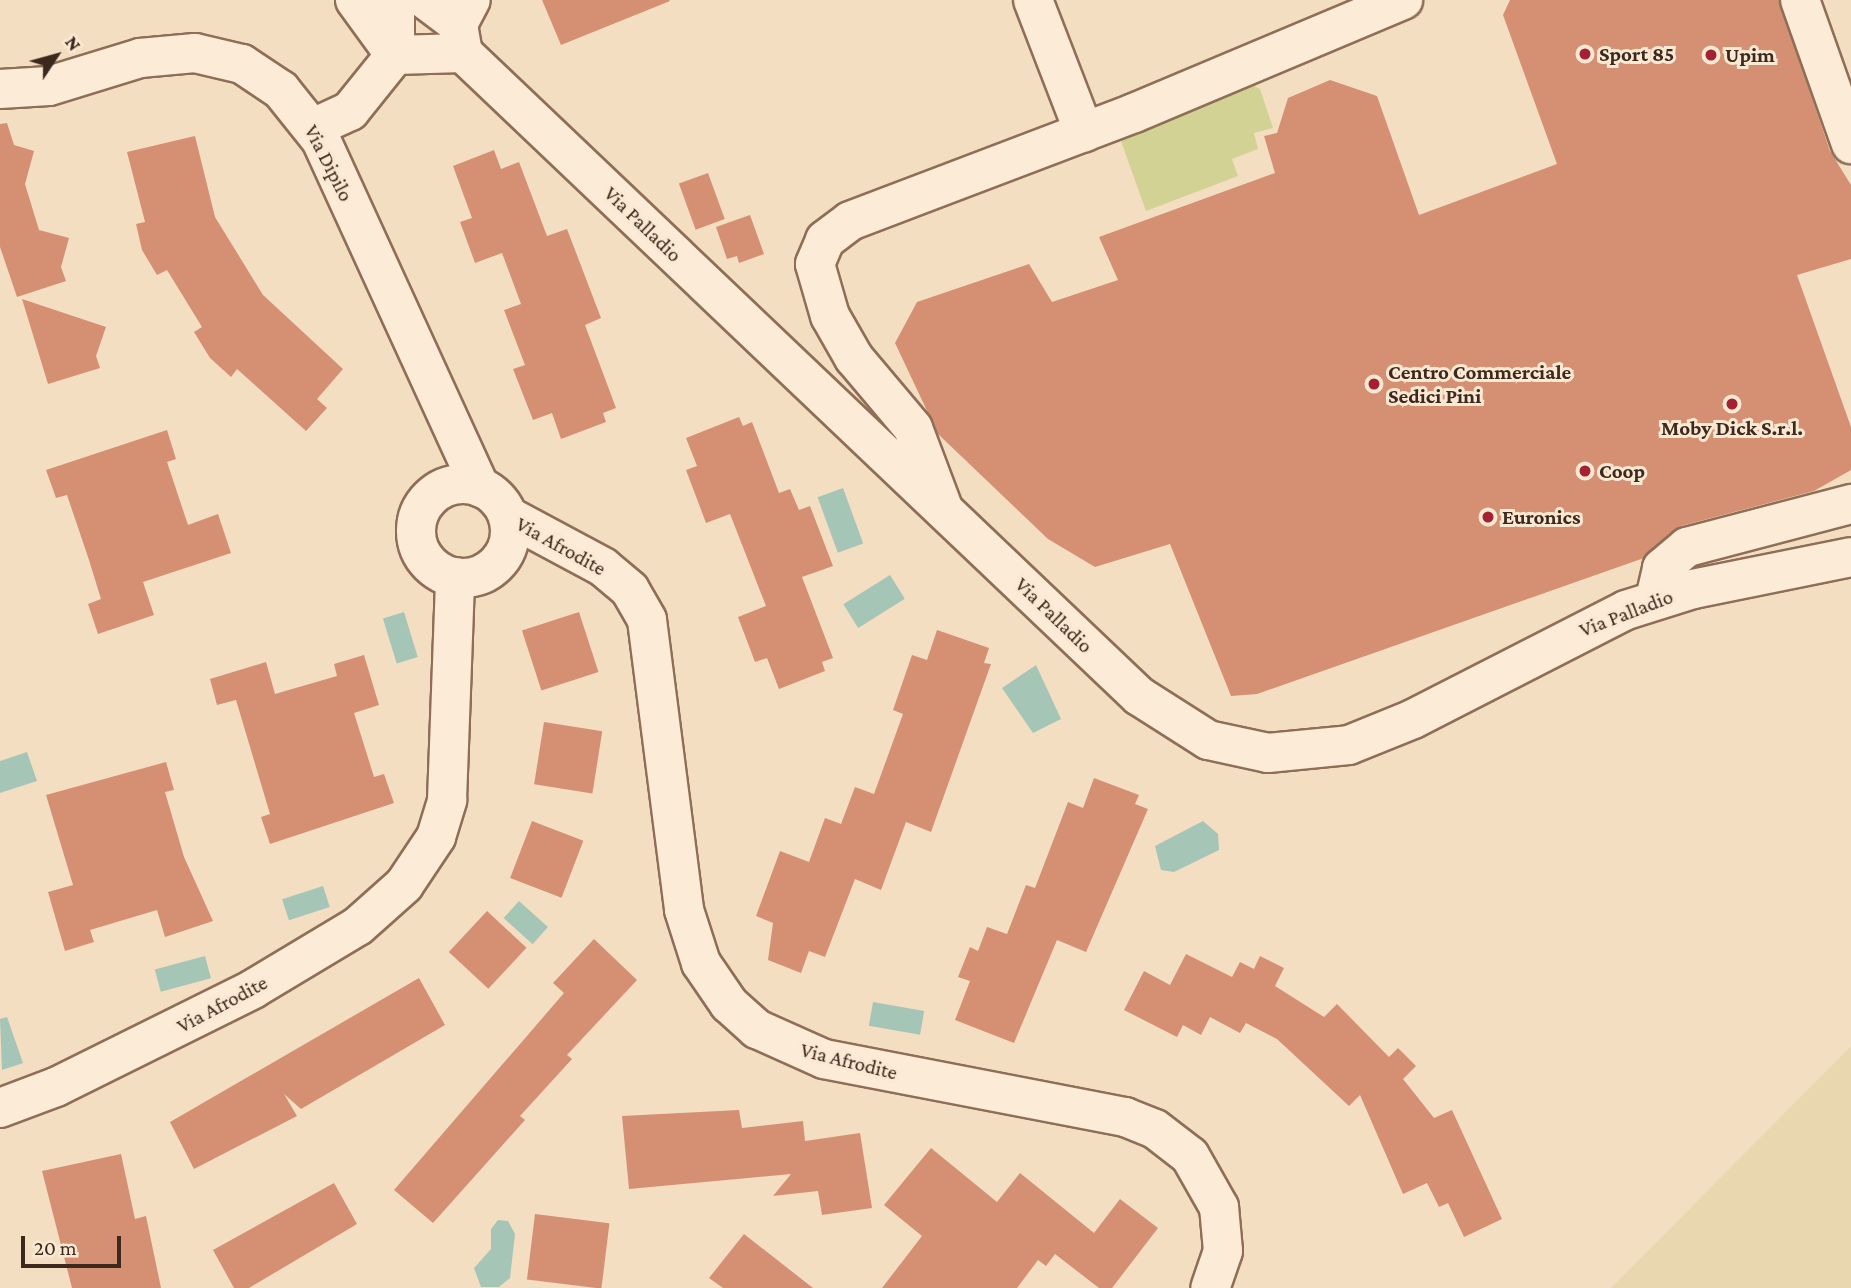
<!DOCTYPE html>
<html>
<head>
<meta charset="utf-8">
<style>
	body { margin:0 }
	#map { position:relative; width:1851px; height:1288px; overflow:hidden; background:#f3dec2; font-family:"Crimson Pro",serif }
	div>[style] { position:absolute }
	[style*='--x'] { left:calc(var(--x)*1px); top:calc(var(--y)*1px); width:calc(var(--w)*1px); rotate:calc(var(--a)*1deg) }
	.farmland>* { inset:0; background:#e9d8af }
	.green>* { inset:0; background:#d2d295 }
	.water>* { inset:0; background:#a5c5b7; transform-origin:0 0 }
	.building>* { inset:0; background:#d59074; transform-origin:0 0 }
	.roads { filter:drop-shadow(2px 0 #8f6e57) drop-shadow(-2px 0 #8f6e57) drop-shadow(0 2px #8f6e57) drop-shadow(0 -2px #8f6e57) }
	.minor>* { height:38px; margin:-19px; padding:0 19px; transform-origin:19px; border-radius:19px; background:#fcecd7 }
	.minor>.ring { margin:-19px; padding:0; box-sizing:content-box; background:none; border:38px solid #fcecd7; border-radius:50% }
	.dots>* { width:19px; height:19px; translate:-50% -50%; box-sizing:border-box; border:4px solid #f9e9d3; border-radius:50% }
	span { translate:-50% -50%; white-space:nowrap; text-align:center; line-height:1.15; -webkit-text-stroke:6px #f9e9d3; paint-order:stroke }
	.poi-label { font-size:21px; color:#3d281d; font-weight:700 }
	.left { translate:0 -50%; text-align:left }
	.street-label { font-size:21px; color:#3d281d }
	.north { position:absolute; left:21px; top:21px; width:70px; height:70px; -webkit-text-stroke:5px #f9e9d3; paint-order:stroke; rotate:54deg; font-size:19px; font-weight:700; line-height:28px; text-align:center; color:#3d281d }
	.north::after { content:''; display:block; margin:auto; width:24px; height:32px; background:#3d281d; clip-path:polygon(50% 0,100% 100%,50% 72%,0 100%) }
	.scale { position:absolute; left:21px; top:1236px; width:100px; height:32px; box-sizing:border-box; border:4px solid #3d281d; border-top:0; padding-left:9px; font-size:21px; line-height:24px; white-space:nowrap; color:#3d281d; -webkit-text-stroke:5px #f9e9d3; paint-order:stroke }
</style>
</head>
<body>
<div id="map">
	<div class="farmland">
		<div style="clip-path:polygon(1851px 1046px,1851px 1288px,1611px 1288px)"></div>
	</div>
	<div class="green">
		<div style="clip-path:polygon(1246px 81px,1260px 89px,1273px 128px,1254px 133px,1258px 149px,1232px 159px,1238px 176px,1146px 211px,1117px 130px)"></div>
	</div>
	<div class="water">
		<div style="left:843px;top:488px;width:59px;height:27px;rotate:70deg"></div>
		<div style="left:890px;top:575px;width:28px;height:55px;rotate:58deg"></div>
		<div style="left:404px;top:612px;width:47px;height:22px;rotate:73deg"></div>
		<div style="clip-path:polygon(1036px 665px,1061px 719px,1033px 733px,1002px 688px)"></div>
		<div style="clip-path:polygon(27px 752px,37px 781px,0 793px,0 761px)"></div>
		<div style="clip-path:polygon(1203px 821px,1218px 834px,1219px 850px,1174px 872px,1161px 870px,1155px 846px)"></div>
		<div style="left:323px;top:886px;width:22px;height:43px;rotate:72deg"></div>
		<div style="left:519px;top:901px;width:39px;height:23px;rotate:42deg"></div>
		<div style="left:205px;top:956px;width:23px;height:52px;rotate:75deg"></div>
		<div style="left:873px;top:1002px;width:52px;height:24px;rotate:10deg"></div>
		<div style="clip-path:polygon(7px 1017px,23px 1063px,2px 1070px,0 1019px)"></div>
		<div style="clip-path:polygon(498px 1220px,508px 1221px,515px 1234px,510px 1278px,499px 1287px,481px 1287px,474px 1268px,491px 1249px,491px 1229px)"></div>
	</div>
	<div class="building">
		<div style="clip-path:polygon(542px 0,669px 0,670px 1px,561px 45px)"></div>
		<div style="clip-path:polygon(1510px 0,1779px 0,1830px 151px,1851px 185px,1851px 259px,1797px 275px,1851px 427px,1851px 470px,1814px 491px,1681px 526px,1644px 558px,1257px 694px,1231px 696px,1170px 544px,1095px 567px,1048px 539px,938px 434px,895px 343px,917px 302px,1029px 264px,1052px 302px,1118px 280px,1099px 237px,1275px 173px,1264px 136px,1277px 133px,1288px 98px,1330px 80px,1377px 96px,1419px 215px,1557px 164px,1503px 15px)"></div>
		<div style="clip-path:polygon(7px 123px,14px 145px,34px 151px,25px 184px,39px 230px,69px 238px,61px 267px,66px 281px,17px 297px,0 247px,0 124px)"></div>
		<div style="clip-path:polygon(195px 136px,215px 217px,263px 295px,343px 369px,317px 399px,327px 408px,306px 431px,237px 369px,231px 377px,210px 358px,194px 332px,202px 327px,167px 270px,157px 275px,142px 250px,136px 224px,145px 222px,127px 152px)"></div>
		<div style="clip-path:polygon(494px 150px,501px 169px,519px 162px,547px 236px,567px 229px,601px 318px,585px 325px,616px 408px,603px 413px,606px 422px,561px 439px,552px 413px,533px 420px,513px 369px,525px 365px,504px 310px,521px 304px,502px 253px,475px 263px,460px 222px,472px 218px,453px 166px)"></div>
		<div style="left:708px;top:173px;width:49px;height:31px;rotate:70deg"></div>
		<div style="clip-path:polygon(750px 215px,764px 254px,739px 263px,737px 256px,727px 259px,716px 227px)"></div>
		<div style="clip-path:polygon(22px 299px,106px 327px,96px 356px,100px 368px,48px 384px)"></div>
		<div style="clip-path:polygon(739px 417px,743px 426px,752px 422px,779px 493px,790px 489px,799px 510px,810px 506px,833px 566px,802px 577px,833px 658px,822px 662px,825px 671px,779px 689px,767px 658px,755px 662px,738px 617px,766px 606px,730px 514px,706px 523px,686px 470px,697px 466px,686px 438px)"></div>
		<div style="clip-path:polygon(167px 430px,176px 459px,167px 462px,188px 525px,218px 514px,231px 553px,143px 582px,154px 615px,98px 634px,88px 604px,101px 599px,89px 560px,67px 495px,56px 498px,46px 470px)"></div>
		<div style="left:579px;top:612px;width:63px;height:60px;rotate:72deg"></div>
		<div style="clip-path:polygon(937px 630px,989px 648px,984px 663px,991px 664px,931px 832px,906px 822px,881px 890px,855px 879px,825px 957px,809px 951px,801px 973px,768px 960px,773px 923px,756px 916px,780px 851px,809px 862px,825px 818px,841px 824px,855px 787px,874px 794px,903px 714px,893px 710px,912px 655px,927px 660px)"></div>
		<div style="clip-path:polygon(364px 655px,379px 705px,354px 713px,374px 777px,384px 774px,394px 803px,270px 844px,261px 817px,270px 814px,236px 700px,217px 705px,210px 679px,266px 662px,275px 694px,337px 676px,334px 664px)"></div>
		<div style="left:544px;top:722px;width:59px;height:63px;rotate:9deg"></div>
		<div style="clip-path:polygon(166px 762px,174px 790px,165px 792px,184px 857px,213px 921px,165px 937px,157px 910px,90px 930px,94px 942px,65px 951px,48px 892px,73px 885px,46px 795px)"></div>
		<div style="clip-path:polygon(1094px 778px,1139px 795px,1135px 804px,1148px 809px,1086px 952px,1057px 940px,1014px 1043px,955px 1020px,970px 981px,958px 977px,970px 947px,978px 951px,987px 927px,1007px 934px,1026px 885px,1035px 888px,1068px 802px,1083px 808px)"></div>
		<div style="left:532px;top:821px;width:55px;height:61px;rotate:21deg"></div>
		<div style="left:487px;top:911px;width:54px;height:56px;rotate:43deg"></div>
		<div style="clip-path:polygon(594px 939px,637px 980px,567px 1055px,572px 1059px,520px 1116px,525px 1120px,433px 1223px,394px 1190px,564px 993px,553px 983px)"></div>
		<div style="clip-path:polygon(1186px 954px,1232px 977px,1240px 962px,1254px 969px,1260px 956px,1284px 968px,1275px 986px,1324px 1017px,1337px 1004px,1389px 1057px,1398px 1048px,1416px 1066px,1403px 1079px,1434px 1118px,1452px 1110px,1502px 1219px,1464px 1237px,1448px 1203px,1439px 1207px,1427px 1183px,1403px 1194px,1360px 1095px,1349px 1106px,1277px 1039px,1246px 1023px,1240px 1033px,1210px 1017px,1201px 1035px,1183px 1025px,1177px 1037px,1124px 1010px,1144px 971px,1170px 985px)"></div>
		<div style="clip-path:polygon(419px 978px,445px 1025px,301px 1109px,284px 1094px,297px 1116px,194px 1169px,170px 1122px)"></div>
		<div style="clip-path:polygon(739px 1110px,742px 1128px,803px 1121px,805px 1141px,860px 1133px,872px 1208px,822px 1215px,818px 1191px,773px 1196px,791px 1174px,629px 1189px,622px 1116px)"></div>
		<div style="clip-path:polygon(931px 1148px,997px 1202px,1020px 1173px,1094px 1233px,1120px 1199px,1158px 1228px,1112px 1288px,1099px 1288px,1055px 1254px,1046px 1266px,1038px 1260px,1017px 1288px,882px 1288px,922px 1236px,884px 1205px)"></div>
		<div style="clip-path:polygon(121px 1154px,135px 1219px,146px 1216px,161px 1288px,72px 1288px,42px 1171px)"></div>
		<div style="clip-path:polygon(334px 1183px,357px 1224px,249px 1288px,234px 1288px,213px 1250px)"></div>
		<div style="left:535px;top:1214px;width:75px;height:66px;rotate:7deg"></div>
		<div style="clip-path:polygon(744px 1234px,813px 1288px,723px 1288px,709px 1278px)"></div>
	</div>
	<div class="roads">
		<div class="minor">
			<div style="--x:355;--y:0;--w:68;--a:54"></div>
			<div style="--x:426;--y:0;--w:40;--a:37"></div>
			<div style="--x:1033;--y:0;--w:142;--a:68.9"></div>
			<div style="--x:1800;--y:0;--w:153;--a:70.5"></div>
			<div style="--x:463;--y:53;--w:29;--a:-100"></div>
			<div style="--x:458;--y:24;--w:27;--a:-62"></div>
			<div style="--x:395;--y:55;--w:68;--a:-1.7"></div>
			<div style="--x:463;--y:53;--w:933;--a:43.57"></div>
			<div style="--x:1139;--y:696;--w:82;--a:32.5"></div>
			<div style="--x:1208;--y:740;--w:61;--a:12.2"></div>
			<div style="--x:1268;--y:753;--w:81;--a:-5.6"></div>
			<div style="--x:1349;--y:745;--w:69;--a:-22.1"></div>
			<div style="--x:1413;--y:719;--w:239;--a:-27.1"></div>
			<div style="--x:1626;--y:610;--w:70;--a:-17.4"></div>
			<div style="--x:1693;--y:589;--w:161;--a:-11.4"></div>
			<div style="--x:0;--y:89;--w:49;--a:-3.5"></div>
			<div style="--x:49;--y:86;--w:95;--a:-17.1"></div>
			<div style="--x:140;--y:58;--w:55;--a:-5.2"></div>
			<div style="--x:195;--y:53;--w:48;--a:13.2"></div>
			<div style="--x:242;--y:64;--w:47;--a:33.7"></div>
			<div style="--x:281;--y:90;--w:64;--a:51.3"></div>
			<div style="--x:321;--y:140;--w:382;--a:65.4"></div>
			<div style="--x:313;--y:128;--w:41;--a:-24.7"></div>
			<div style="--x:350;--y:111;--w:72;--a:-51.2"></div>
			<div style="--x:395;--y:55;--w:55;--a:-90"></div>
			<div class="ring" style="left:416px;top:484px;width:56px;height:56px"></div>
			<div style="--x:943;--y:508;--w:85;--a:-110.6"></div>
			<div style="--x:913;--y:428;--w:92;--a:-130.1"></div>
			<div style="--x:854;--y:358;--w:48;--a:-119.7"></div>
			<div style="--x:830;--y:316;--w:54;--a:-106.1"></div>
			<div style="--x:815;--y:264;--w:26;--a:-67"></div>
			<div style="--x:825;--y:240;--w:31;--a:-37"></div>
			<div style="--x:850;--y:221;--w:304;--a:-20.8"></div>
			<div style="--x:1134;--y:113;--w:292;--a:-22.8"></div>
			<div style="--x:508;--y:516;--w:108;--a:28.2"></div>
			<div style="--x:603;--y:567;--w:35;--a:40"></div>
			<div style="--x:630;--y:590;--w:34;--a:60"></div>
			<div style="--x:647;--y:620;--w:292;--a:82.7"></div>
			<div style="--x:684;--y:910;--w:56;--a:72.2"></div>
			<div style="--x:701;--y:963;--w:50;--a:55.7"></div>
			<div style="--x:729;--y:1004;--w:38;--a:42"></div>
			<div style="--x:757;--y:1029;--w:73;--a:24.1"></div>
			<div style="--x:824;--y:1059;--w:307;--a:10.9"></div>
			<div style="--x:1125;--y:1117;--w:32;--a:22"></div>
			<div style="--x:1155;--y:1129;--w:44;--a:37.6"></div>
			<div style="--x:1190;--y:1156;--w:59;--a:60.4"></div>
			<div style="--x:1219;--y:1207;--w:44;--a:84.8"></div>
			<div style="--x:1223;--y:1251;--w:39;--a:109"></div>
			<div style="--x:1655;--y:599;--w:32;--a:-77"></div>
			<div style="--x:1662;--y:568;--w:33;--a:-40"></div>
			<div style="--x:1687;--y:547;--w:170;--a:-14.7"></div>
			<div style="--x:0;--y:1108;--w:60;--a:-20.6"></div>
			<div style="--x:56;--y:1087;--w:220;--a:-26.4"></div>
			<div style="--x:253;--y:989;--w:122;--a:-31"></div>
			<div style="--x:358;--y:926;--w:62;--a:-41.7"></div>
			<div style="--x:404;--y:885;--w:58;--a:-56.3"></div>
			<div style="--x:436;--y:837;--w:39;--a:-73"></div>
			<div style="--x:447;--y:800;--w:223;--a:-87.9"></div>
		</div>
	</div>
	<div class="dots">
		<div style="left:1585px;top:54px;background:#a42132"></div>
		<div style="left:1711px;top:55px;background:#a42132"></div>
		<div style="left:1374px;top:384px;background:#a42132"></div>
		<div style="left:1732px;top:404px;background:#a42132"></div>
		<div style="left:1585px;top:471px;background:#a42132"></div>
		<div style="left:1488px;top:517px;background:#a42132"></div>
	</div>
	<div class="poi-label">
		<span class="left" style="left:1599px;top:54px">Sport 85</span>
		<span class="left" style="left:1725px;top:55px">Upim</span>
		<span class="left" style="left:1388px;top:384px">Centro Commerciale<br>Sedici Pini</span>
		<span style="left:1732px;top:428px">Moby Dick S.r.l.</span>
		<span class="left" style="left:1599px;top:471px">Coop</span>
		<span class="left" style="left:1502px;top:517px">Euronics</span>
	</div>
	<div class="street-label">
		<span style="left:329px;top:163px;rotate:63deg">Via Dipilo</span>
		<span style="left:643px;top:224px;rotate:44deg">Via Palladio</span>
		<span style="left:561px;top:546px;rotate:29deg">Via Afrodite</span>
		<span style="left:1626px;top:613px;rotate:-21deg">Via Palladio</span>
		<span style="left:1054px;top:615px;rotate:44deg">Via Palladio</span>
		<span style="left:222px;top:1004px;rotate:-28deg">Via Afrodite</span>
		<span style="left:849px;top:1061px;rotate:14deg">Via Afrodite</span>
	</div>
	<div class="north">N</div>
	<div class="scale">20 m</div>
</div>
</body>
</html>
